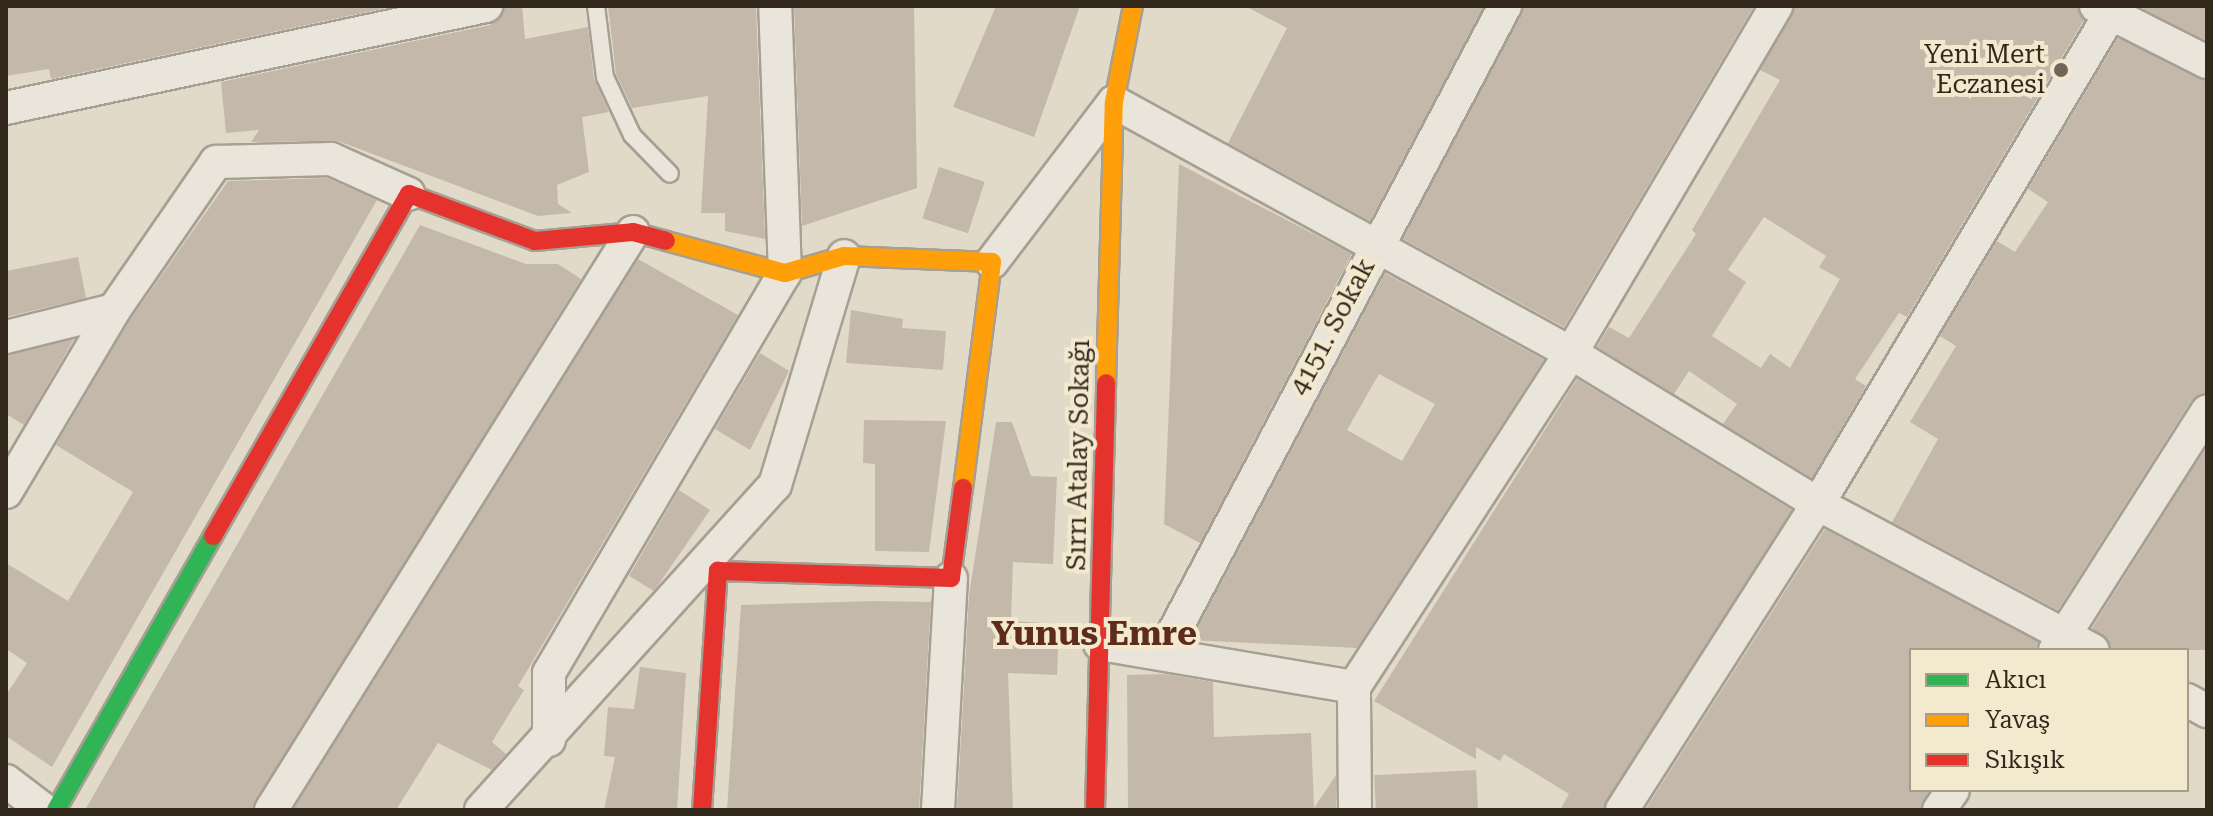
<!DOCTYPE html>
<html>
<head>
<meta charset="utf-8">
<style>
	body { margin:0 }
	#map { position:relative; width:2213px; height:816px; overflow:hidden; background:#e1dac9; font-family:"Roboto Serif",serif }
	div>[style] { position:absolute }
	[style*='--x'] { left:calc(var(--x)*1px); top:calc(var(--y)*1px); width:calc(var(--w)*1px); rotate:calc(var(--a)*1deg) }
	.building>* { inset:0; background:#c4b8aa; transform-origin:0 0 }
	.roads { filter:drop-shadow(2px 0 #a69f93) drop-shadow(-2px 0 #a69f93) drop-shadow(0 2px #a69f93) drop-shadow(0 -2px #a69f93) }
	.lane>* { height:16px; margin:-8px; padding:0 8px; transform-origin:8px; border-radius:8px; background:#eae5da }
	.street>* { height:32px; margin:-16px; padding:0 16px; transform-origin:16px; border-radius:16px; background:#eae5da }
	.fast>* { height:18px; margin:-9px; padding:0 9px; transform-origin:9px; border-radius:9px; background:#30b455 }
	.slow>* { height:18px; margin:-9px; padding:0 9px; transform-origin:9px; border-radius:9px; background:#ff9f0a }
	.jam>* { height:18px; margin:-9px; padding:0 9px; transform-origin:9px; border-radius:9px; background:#e5322d }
	.dots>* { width:22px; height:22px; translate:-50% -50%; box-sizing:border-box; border:4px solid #f3e9ce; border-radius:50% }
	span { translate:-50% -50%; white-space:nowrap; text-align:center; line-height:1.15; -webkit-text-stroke:8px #f3e9ce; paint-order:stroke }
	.poi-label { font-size:26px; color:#33281c }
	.right { translate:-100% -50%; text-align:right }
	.street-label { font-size:26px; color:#33281c }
	.district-label { font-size:34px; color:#5e2c1d; font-weight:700 }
	.frame { position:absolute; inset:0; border:8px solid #33281c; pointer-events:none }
	.legend { position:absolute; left:1909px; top:648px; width:280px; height:144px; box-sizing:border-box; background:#f3e9ce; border:2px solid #a69c87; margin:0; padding:10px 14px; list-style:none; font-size:24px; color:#33281c }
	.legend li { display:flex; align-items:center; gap:16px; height:40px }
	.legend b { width:40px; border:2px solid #a69c87 }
</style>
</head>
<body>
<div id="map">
	<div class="building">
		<div style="clip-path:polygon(6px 6px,395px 6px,51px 79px,49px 69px,6px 76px)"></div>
		<div style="clip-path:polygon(504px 6px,522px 6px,525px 39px,588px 27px,594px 79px,609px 112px,582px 117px,589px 172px,557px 185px,558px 204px,572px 213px,538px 216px,338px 141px,251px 142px,259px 130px,226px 133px,221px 82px,490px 25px)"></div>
		<div style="clip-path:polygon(608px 6px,756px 6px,765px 239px,725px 231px,725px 213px,701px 213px,708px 96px,632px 108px,616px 74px)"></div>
		<div style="clip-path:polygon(794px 6px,914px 6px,917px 188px,802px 226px)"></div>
		<div style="clip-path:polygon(996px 6px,1080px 6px,1034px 137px,953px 107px)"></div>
		<div style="clip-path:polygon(1245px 6px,1484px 6px,1370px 221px,1228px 143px,1287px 28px)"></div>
		<div style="clip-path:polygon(1524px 6px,1754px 6px,1564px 327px,1403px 239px)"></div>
		<div style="clip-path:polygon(evenodd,1795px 6px,2077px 6px,2084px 20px,1907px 317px,1899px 313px,1855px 379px,1866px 386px,1812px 478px,1723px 424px,1737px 404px,1689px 371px,1674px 394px,1597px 347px,1609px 327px,1629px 338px,1696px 234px,1692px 230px,1780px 80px,1760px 70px,1795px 6px,1764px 217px,1826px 256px,1819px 267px,1840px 279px,1790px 368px,1770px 354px,1761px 368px,1712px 336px,1746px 282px,1728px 270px,1764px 217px)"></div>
		<div style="clip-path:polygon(2145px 6px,2207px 6px,2207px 41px,2143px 9px)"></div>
		<div style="clip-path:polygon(2118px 38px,2207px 81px,2207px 392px,2191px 401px,2058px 610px,1892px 522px,1938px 439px,1910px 422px,1956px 346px,1940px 336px,1997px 241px,2015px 252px,2048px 202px,2028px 189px)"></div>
		<div style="clip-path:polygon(1179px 164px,1352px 254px,1200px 543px,1164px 524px)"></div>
		<div style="left:939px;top:167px;width:48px;height:54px;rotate:18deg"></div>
		<div style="clip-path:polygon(327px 178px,377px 200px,52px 767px,6px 736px,6px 695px,27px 663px,6px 649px,6px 563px,68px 601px,133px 492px,56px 445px,130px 320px,228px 181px)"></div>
		<div style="clip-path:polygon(420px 225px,526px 264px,558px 264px,581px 279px,252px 810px,85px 810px)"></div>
		<div style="clip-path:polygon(78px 257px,86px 298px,6px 317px,6px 271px)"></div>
		<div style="clip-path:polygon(638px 259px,738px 315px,518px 686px,524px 690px,492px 742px,506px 754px,492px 770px,438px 743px,396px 810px,293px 810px)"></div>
		<div style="clip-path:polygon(evenodd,1385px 273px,1544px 360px,1357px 648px,1191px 640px,1385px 273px,1379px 374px,1435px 404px,1402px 461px,1347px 430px,1379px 374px)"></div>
		<div style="clip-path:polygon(851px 310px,903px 319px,902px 328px,946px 331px,943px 370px,846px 363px)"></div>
		<div style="clip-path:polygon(74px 339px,24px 425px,6px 414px,6px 355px)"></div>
		<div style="clip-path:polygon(760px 353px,789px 371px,750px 450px,715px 429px)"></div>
		<div style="clip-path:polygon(1577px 379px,1792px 510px,1603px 810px,1560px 810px,1569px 794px,1504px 754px,1500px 761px,1476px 747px,1476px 759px,1374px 701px)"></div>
		<div style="clip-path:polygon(864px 420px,946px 421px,929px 552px,875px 551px,875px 464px,863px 463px)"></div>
		<div style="clip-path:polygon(996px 422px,1012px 422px,1031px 476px,1057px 477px,1053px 564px,1013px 562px,1011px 621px,1059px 624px,1057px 675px,1008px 673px,1013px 810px,957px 810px,969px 595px)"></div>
		<div style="clip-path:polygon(2207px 446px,2207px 650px,2112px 650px,2092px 628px)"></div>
		<div style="clip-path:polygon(679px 490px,710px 510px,654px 591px,629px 576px)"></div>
		<div style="clip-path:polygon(1825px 529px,2038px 642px,2036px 650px,1911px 650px,1911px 790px,1929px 791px,1920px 810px,1645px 810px)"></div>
		<div style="clip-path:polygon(875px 601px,931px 602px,919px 810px,727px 810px,741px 605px)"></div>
		<div style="clip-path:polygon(640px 667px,686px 673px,677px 810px,604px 810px,615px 757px,604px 756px,608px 707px,634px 709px)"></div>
		<div style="clip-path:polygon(1165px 674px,1213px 682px,1214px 737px,1311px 733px,1314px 808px,1336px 775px,1336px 810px,1128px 809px,1127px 675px)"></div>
		<div style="left:1476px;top:770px;width:40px;height:102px;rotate:87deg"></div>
	</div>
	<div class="roads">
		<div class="lane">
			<div style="--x:596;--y:6;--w:72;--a:82.8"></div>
			<div style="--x:605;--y:77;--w:64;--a:65"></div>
			<div style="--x:632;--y:135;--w:54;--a:45.7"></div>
		</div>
		<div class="street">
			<div style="--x:2096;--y:6;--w:124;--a:26.8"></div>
			<div style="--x:6;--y:108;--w:491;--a:-12"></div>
			<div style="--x:992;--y:262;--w:201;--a:-52.7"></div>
			<div style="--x:1114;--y:102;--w:521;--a:28.78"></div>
			<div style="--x:1571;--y:353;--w:289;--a:31.4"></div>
			<div style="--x:1818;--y:504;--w:311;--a:28"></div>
			<div style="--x:6;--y:337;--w:111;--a:-14"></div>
			<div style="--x:6;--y:492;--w:212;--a:-59.3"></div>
			<div style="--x:114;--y:310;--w:180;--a:-55.4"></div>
			<div style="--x:216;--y:162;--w:115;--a:-1.5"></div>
			<div style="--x:331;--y:159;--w:85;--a:24.2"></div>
			<div style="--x:1100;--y:644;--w:258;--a:9.6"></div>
			<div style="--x:2055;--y:650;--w:283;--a:-57.5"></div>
			<div style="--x:1164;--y:651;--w:730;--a:-62.14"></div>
			<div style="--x:2187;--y:700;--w:23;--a:29"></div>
			<div style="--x:549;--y:740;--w:67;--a:-90"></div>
			<div style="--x:549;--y:673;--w:464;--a:-59.5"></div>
			<div style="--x:785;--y:273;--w:267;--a:-92.1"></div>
			<div style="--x:6;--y:781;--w:48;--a:37.3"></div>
			<div style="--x:271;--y:810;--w:682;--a:-57.94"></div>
			<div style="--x:481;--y:810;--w:438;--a:-47.9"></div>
			<div style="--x:775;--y:485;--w:239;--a:-73.2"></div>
			<div style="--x:938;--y:810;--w:232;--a:-86.8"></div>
			<div style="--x:1355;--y:810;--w:123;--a:-90.5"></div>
			<div style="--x:1354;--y:687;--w:398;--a:-57"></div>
			<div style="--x:1571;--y:353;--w:403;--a:-59.4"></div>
			<div style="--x:1622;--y:810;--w:363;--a:-57.4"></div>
			<div style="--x:1818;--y:504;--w:580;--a:-59.19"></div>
			<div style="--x:1939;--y:810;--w:24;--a:-55"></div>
		</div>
		<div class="fast">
			<div style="--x:56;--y:810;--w:316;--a:-60.2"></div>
		</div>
		<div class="slow">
			<div style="--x:666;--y:241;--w:123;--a:15.1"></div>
			<div style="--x:785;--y:273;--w:61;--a:-16.1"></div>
			<div style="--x:844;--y:256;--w:148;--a:2.3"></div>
			<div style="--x:992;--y:262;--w:228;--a:97.3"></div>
			<div style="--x:1106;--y:383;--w:281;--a:-88.4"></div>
			<div style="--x:1114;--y:102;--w:98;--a:-78.8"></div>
		</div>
		<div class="jam">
			<div style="--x:213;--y:536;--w:394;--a:-60.2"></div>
			<div style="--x:409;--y:194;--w:134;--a:20.5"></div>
			<div style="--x:535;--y:241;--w:98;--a:-5.2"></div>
			<div style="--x:633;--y:232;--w:34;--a:15"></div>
			<div style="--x:702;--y:810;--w:240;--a:-86.2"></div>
			<div style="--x:718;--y:571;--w:233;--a:1.7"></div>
			<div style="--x:951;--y:578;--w:91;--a:-82.4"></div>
			<div style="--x:1095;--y:810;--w:427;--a:-88.5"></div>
		</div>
	</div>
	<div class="dots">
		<div style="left:2061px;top:70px;background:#706659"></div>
	</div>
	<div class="poi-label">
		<span class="right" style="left:2045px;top:70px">Yeni Mert<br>Eczanesi</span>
	</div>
	<div class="street-label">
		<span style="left:1333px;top:327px;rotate:-62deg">4151. Sokak</span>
		<span style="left:1079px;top:455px;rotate:-89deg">Sırrı Atalay Sokağı</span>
	</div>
	<div class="district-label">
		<span style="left:1094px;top:634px">Yunus Emre</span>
	</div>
	<div class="frame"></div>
	<ul class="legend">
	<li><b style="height:10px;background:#30b455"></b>Akıcı</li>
	<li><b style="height:10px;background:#ff9f0a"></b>Yavaş</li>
	<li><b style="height:10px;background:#e5322d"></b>Sıkışık</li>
	</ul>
</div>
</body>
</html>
